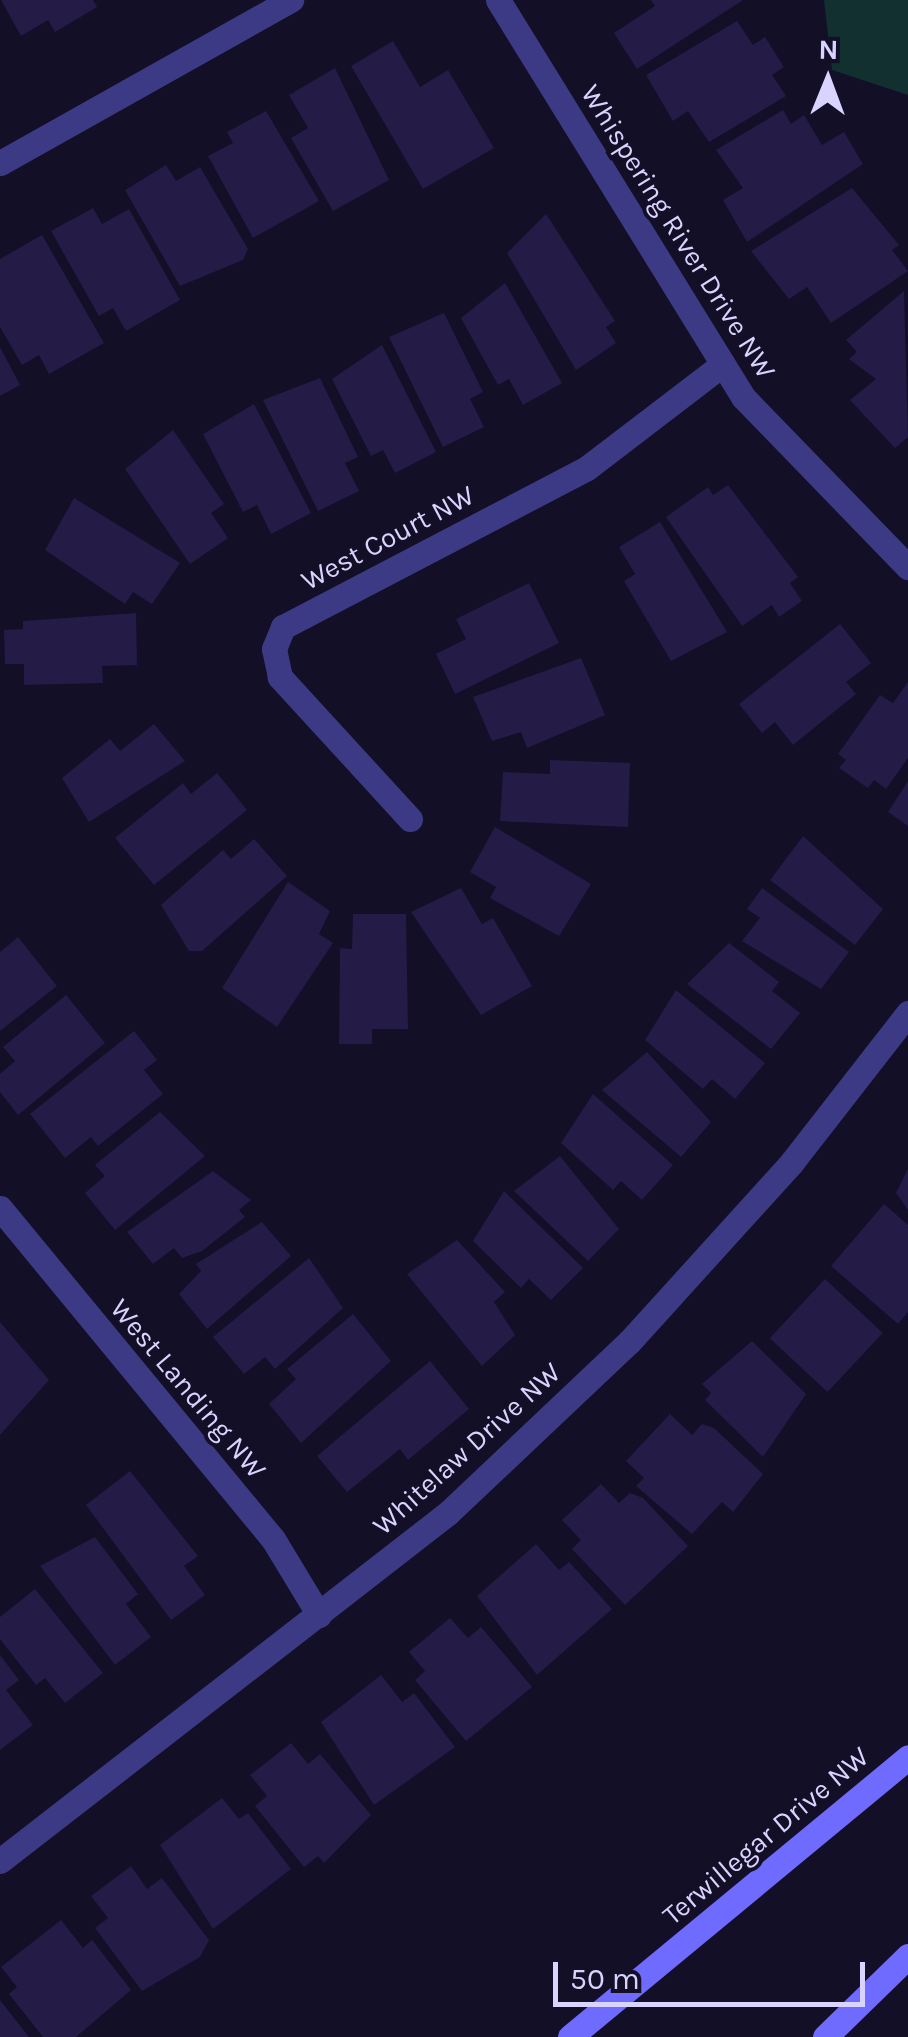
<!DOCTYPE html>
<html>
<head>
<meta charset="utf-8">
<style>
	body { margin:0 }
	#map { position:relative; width:908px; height:2037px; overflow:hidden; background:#130f26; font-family:Karla,sans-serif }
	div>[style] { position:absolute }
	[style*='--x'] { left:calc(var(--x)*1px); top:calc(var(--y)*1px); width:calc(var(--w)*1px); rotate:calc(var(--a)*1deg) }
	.green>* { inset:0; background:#12302f }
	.building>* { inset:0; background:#241b47; transform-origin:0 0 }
	.street>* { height:25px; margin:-12.5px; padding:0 12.5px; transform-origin:12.5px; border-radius:12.5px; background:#3d3a85 }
	.secondary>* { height:25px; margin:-12.5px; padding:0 12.5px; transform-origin:12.5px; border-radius:12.5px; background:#6f6bff }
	span { translate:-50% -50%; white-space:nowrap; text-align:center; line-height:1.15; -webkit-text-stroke:8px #130f26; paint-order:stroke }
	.street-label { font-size:28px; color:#d9d4ff }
	.north { position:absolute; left:778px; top:30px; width:100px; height:100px; -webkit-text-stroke:8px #130f26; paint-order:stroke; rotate:1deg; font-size:28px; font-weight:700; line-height:40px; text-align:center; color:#d9d4ff }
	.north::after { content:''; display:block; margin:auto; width:35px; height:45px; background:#d9d4ff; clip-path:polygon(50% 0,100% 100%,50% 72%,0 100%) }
	.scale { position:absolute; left:553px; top:1962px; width:312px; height:45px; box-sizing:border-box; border:5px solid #d9d4ff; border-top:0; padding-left:12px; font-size:30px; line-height:35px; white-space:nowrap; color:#d9d4ff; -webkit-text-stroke:8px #130f26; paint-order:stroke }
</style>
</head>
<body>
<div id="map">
	<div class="green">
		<div style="clip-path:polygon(824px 0,908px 0,908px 95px,832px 70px)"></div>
	</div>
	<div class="building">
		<div style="clip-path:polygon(1px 0,93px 0,97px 7px,55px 32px,48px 20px,21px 36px)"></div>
		<div style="clip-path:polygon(651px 0,743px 0,637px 69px,614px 33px,655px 6px)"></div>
		<div style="clip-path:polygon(737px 21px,753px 45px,765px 37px,784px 67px,772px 75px,786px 96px,709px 142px,688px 111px,673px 121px,646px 75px)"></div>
		<div style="clip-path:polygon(393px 41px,420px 87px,448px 70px,494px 148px,423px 189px,351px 66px)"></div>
		<div style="clip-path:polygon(335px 68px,389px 180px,333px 211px,291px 138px,308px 128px,289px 95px)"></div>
		<div style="clip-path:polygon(783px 110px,791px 124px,804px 115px,822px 145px,844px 132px,863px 164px,747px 242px,723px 200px,743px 188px,716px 150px)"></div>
		<div style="clip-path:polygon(266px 111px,319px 201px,253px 238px,208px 156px,233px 143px,227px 132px)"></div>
		<div style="clip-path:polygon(166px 165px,176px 181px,200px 167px,248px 249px,243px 260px,180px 286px,125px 190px)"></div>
		<div style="clip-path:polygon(852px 188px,899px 245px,892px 250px,908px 271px,831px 323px,807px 287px,789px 299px,751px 251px)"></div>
		<div style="clip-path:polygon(93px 208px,102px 224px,129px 209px,180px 300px,126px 331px,113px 308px,99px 316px,51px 231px)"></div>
		<div style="clip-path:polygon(546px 214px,615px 321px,606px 327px,616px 343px,576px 370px,507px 253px)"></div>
		<div style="clip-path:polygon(42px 235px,104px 343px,49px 374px,39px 355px,22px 365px,0 327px,0 259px)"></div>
		<div style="clip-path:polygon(505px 283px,562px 383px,523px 405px,509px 379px,498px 385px,461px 318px)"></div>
		<div style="clip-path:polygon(904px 291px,908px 437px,895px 448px,850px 400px,876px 379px,849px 359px,857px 352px,846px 340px)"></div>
		<div style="clip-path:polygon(444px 313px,483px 392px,470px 399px,484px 427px,443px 447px,389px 337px)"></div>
		<div style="clip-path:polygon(382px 345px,436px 452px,395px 473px,383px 450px,371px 456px,332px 379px)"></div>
		<div style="clip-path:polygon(0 347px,20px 385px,0 396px)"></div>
		<div style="clip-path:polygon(320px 378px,358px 457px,345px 463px,359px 491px,318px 511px,263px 400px)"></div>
		<div style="clip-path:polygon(254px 404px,311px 513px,271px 534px,257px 505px,243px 512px,203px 434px)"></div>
		<div style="clip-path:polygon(173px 430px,224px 504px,211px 513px,228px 538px,190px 564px,125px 469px)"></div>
		<div style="clip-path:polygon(728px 485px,798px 577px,790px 583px,802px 601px,779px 617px,772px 605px,742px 626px,666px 517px,708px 487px,713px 495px)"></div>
		<div style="clip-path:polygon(74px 498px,180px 563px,152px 604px,133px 592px,125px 604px,45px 550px)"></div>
		<div style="clip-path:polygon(660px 522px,727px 632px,671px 661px,624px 581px,635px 574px,619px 547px)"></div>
		<div style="clip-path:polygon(529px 583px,559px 643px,455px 694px,436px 654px,466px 639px,456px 619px)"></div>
		<div style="clip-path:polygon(136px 613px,137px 665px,102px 666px,103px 683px,24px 685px,24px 664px,5px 664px,4px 630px,23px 629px,23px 621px)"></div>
		<div style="clip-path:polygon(840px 624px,871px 663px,846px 682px,856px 694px,793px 745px,775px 722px,762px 733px,739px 704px)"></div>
		<div style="clip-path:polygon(581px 658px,605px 715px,527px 748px,521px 732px,492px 741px,473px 697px)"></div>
		<div style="clip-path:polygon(908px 682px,908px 758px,886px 789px,874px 780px,868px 788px,839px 768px,846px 760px,838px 754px,880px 695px,893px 703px)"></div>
		<div style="clip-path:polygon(154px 724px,185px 761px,89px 822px,62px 778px,110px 739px,120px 751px)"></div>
		<div style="clip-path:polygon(550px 760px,630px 763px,628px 827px,500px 821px,503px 772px,550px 774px)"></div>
		<div style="clip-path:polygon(217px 773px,247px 810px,154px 885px,115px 838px,183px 783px,191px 794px)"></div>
		<div style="clip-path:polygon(908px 781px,908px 826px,888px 812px)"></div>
		<div style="clip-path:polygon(495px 827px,591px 884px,559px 936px,490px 898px,496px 887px,470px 872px)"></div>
		<div style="clip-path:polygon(803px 836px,883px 909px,855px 945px,770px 880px)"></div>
		<div style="clip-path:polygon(254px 839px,287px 876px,202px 951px,189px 951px,161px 905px,223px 850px,231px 859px)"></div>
		<div style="clip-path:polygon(288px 882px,330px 911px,319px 934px,333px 943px,277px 1027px,222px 988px)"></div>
		<div style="clip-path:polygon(461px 888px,482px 924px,493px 918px,532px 986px,481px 1015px,411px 912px)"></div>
		<div style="clip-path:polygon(762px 888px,849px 952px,821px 989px,742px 941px,760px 918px,747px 909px)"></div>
		<div style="clip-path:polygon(353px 914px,406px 914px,408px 1029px,372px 1029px,372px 1044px,339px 1044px,340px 948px,352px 949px)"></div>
		<div style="clip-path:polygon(18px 937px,57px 986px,0 1031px,0 952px)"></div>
		<div style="clip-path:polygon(729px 943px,779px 982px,772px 991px,800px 1013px,771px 1049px,687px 984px)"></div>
		<div style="clip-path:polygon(676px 990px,765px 1063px,735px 1099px,712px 1079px,703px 1089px,645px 1040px)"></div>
		<div style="clip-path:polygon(66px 995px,105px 1043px,18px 1115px,0 1092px,0 1074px,15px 1061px,3px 1047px)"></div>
		<div style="clip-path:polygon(134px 1031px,157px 1060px,144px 1070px,163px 1094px,98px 1146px,91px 1137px,65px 1158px,30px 1114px)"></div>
		<div style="clip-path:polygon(647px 1052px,711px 1122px,681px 1157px,602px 1090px)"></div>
		<div style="clip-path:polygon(593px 1094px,673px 1165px,642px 1200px,621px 1181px,613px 1190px,561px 1143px)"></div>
		<div style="clip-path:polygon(160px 1112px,205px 1156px,115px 1230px,85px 1193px,105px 1176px,95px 1165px)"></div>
		<div style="clip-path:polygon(560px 1156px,619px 1229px,588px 1261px,514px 1191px)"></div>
		<div style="clip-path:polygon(908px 1169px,908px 1210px,896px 1193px)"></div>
		<div style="clip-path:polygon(213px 1171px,251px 1200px,239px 1210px,245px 1217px,202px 1251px,182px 1258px,174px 1248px,153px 1264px,127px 1232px)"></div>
		<div style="clip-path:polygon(504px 1191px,583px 1268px,551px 1300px,529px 1279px,521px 1288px,473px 1241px)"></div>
		<div style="clip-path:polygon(884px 1204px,908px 1225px,908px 1312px,898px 1324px,831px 1266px)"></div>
		<div style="clip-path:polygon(262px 1222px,291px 1256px,207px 1329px,179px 1294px,201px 1271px,196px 1264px)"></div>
		<div style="clip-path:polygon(457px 1240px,505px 1292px,494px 1302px,515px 1335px,482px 1366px,407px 1274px)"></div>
		<div style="clip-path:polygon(309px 1258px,343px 1308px,275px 1369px,265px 1357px,244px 1374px,213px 1337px)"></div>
		<div style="left:825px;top:1279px;width:79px;height:81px;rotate:43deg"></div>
		<div style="clip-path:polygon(353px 1314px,391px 1361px,301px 1443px,269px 1404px,296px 1379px,287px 1369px)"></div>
		<div style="clip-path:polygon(0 1322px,49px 1380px,0 1435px)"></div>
		<div style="clip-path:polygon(752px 1341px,806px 1394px,763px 1457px,705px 1400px,711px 1393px,702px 1384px)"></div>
		<div style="clip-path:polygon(430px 1361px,469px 1409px,408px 1460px,400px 1449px,347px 1492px,317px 1456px)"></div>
		<div style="clip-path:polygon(670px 1414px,692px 1435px,702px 1424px,714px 1428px,763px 1474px,733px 1512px,722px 1502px,692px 1534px,636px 1486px,644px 1478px,626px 1461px)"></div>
		<div style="clip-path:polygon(130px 1471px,198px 1556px,184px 1566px,205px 1595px,171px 1620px,86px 1505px)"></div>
		<div style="clip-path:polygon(601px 1484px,619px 1503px,630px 1493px,643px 1498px,688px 1546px,625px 1605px,572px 1549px,581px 1540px,562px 1520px)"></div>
		<div style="clip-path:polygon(95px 1537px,138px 1594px,126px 1604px,151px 1637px,115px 1665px,40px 1566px)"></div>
		<div style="clip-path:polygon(536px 1544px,559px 1570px,569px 1562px,612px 1609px,537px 1675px,477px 1596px)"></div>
		<div style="clip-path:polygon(35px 1589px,103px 1673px,65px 1703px,45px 1678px,36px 1685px,0 1639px,0 1617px)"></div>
		<div style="clip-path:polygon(450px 1618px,468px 1638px,481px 1627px,532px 1687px,466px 1741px,415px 1680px,425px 1671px,409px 1652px)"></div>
		<div style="clip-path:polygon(0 1655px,19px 1680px,6px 1690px,33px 1725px,0 1750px)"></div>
		<div style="clip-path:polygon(381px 1675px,402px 1702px,414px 1693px,455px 1747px,374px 1805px,321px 1722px)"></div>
		<div style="clip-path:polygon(291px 1743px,308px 1764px,320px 1754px,371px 1815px,324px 1863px,318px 1856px,304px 1867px,255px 1806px,267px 1796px,250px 1775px)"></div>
		<div style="clip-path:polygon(222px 1798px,239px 1819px,248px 1813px,291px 1869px,213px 1929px,160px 1845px)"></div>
		<div style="clip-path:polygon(131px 1866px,147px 1889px,162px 1878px,209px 1940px,200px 1957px,142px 1991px,95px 1928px,108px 1918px,91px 1896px)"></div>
		<div style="clip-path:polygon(61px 1920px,83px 1948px,92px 1940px,131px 1990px,76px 2037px,43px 2037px,9px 1994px,17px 1987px,1px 1967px)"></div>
		<div style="clip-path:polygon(0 2000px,29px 2037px,0 2037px)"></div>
	</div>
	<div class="street">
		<div style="--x:498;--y:0;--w:467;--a:58.3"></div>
		<div style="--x:743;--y:397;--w:237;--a:45.9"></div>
		<div style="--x:0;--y:163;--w:334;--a:-29.3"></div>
		<div style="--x:410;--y:819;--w:193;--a:-132.5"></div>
		<div style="--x:280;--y:677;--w:29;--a:-102"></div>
		<div style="--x:274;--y:649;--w:24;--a:-68"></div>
		<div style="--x:283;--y:627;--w:343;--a:-27.6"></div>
		<div style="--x:587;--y:468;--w:171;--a:-37.4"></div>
		<div style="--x:0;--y:1208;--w:429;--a:50.5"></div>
		<div style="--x:273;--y:1539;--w:89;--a:58.8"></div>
		<div style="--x:0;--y:1861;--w:567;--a:-37.84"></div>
		<div style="--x:448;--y:1513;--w:249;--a:-43.4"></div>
		<div style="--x:629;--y:1342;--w:243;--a:-47.8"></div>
		<div style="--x:792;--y:1162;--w:189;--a:-52.1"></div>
	</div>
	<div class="secondary">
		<div style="--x:570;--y:2037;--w:439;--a:-39.6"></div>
		<div style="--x:825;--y:2037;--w:116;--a:-44.3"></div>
	</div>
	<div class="street-label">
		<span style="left:678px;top:232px;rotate:58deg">Whispering River Drive NW</span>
		<span style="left:388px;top:538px;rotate:-28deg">West Court NW</span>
		<span style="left:188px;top:1389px;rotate:50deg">West Landing NW</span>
		<span style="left:467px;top:1449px;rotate:-42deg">Whitelaw Drive NW</span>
		<span style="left:766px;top:1836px;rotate:-40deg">Terwillegar Drive NW</span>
	</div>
	<div class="north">N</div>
	<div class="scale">50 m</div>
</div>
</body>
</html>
